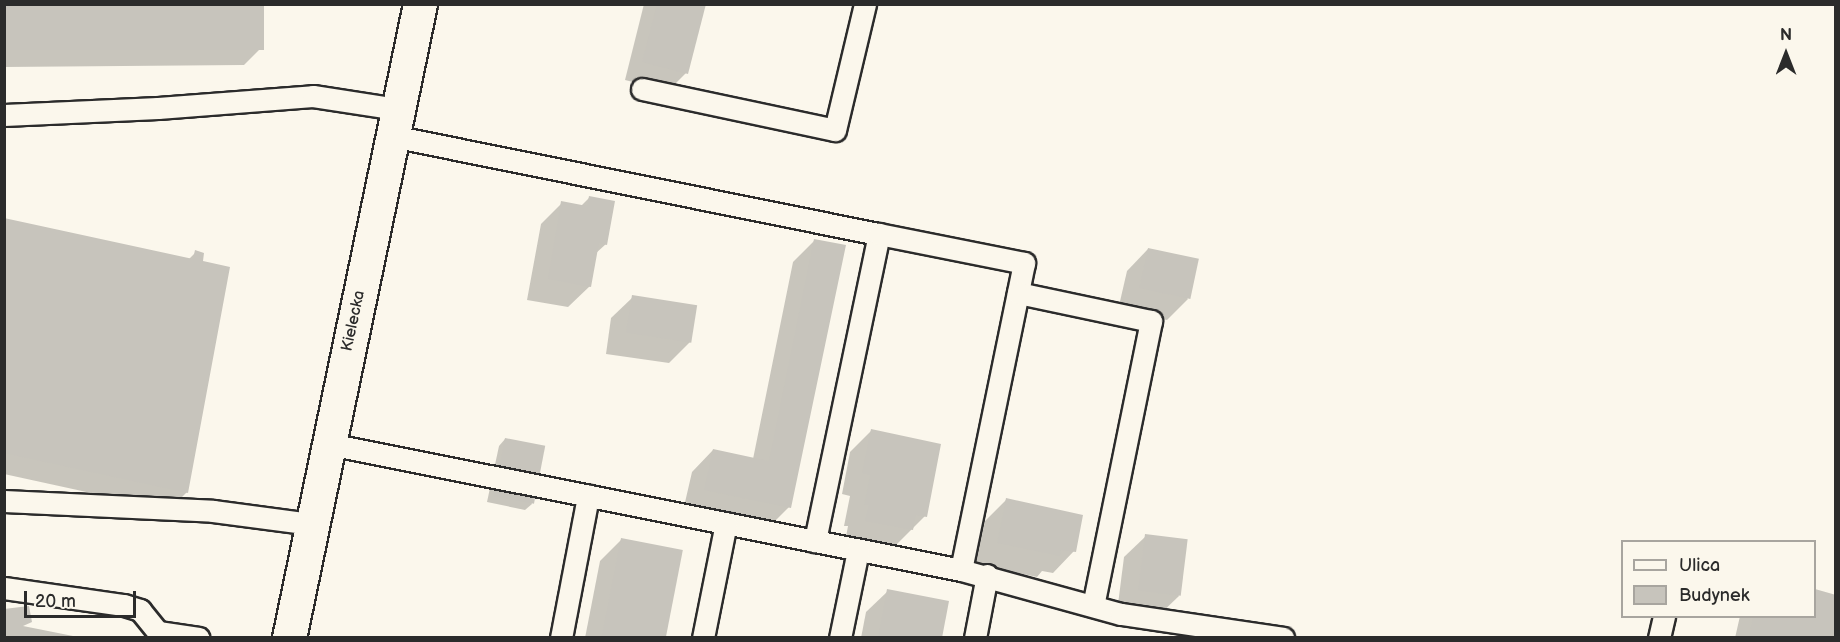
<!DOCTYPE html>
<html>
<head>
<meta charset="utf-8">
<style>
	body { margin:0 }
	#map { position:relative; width:1840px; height:642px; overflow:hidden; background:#fbf7ec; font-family:"Balsamiq Sans",sans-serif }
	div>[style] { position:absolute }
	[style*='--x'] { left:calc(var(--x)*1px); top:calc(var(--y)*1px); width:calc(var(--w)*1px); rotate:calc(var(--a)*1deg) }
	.shadow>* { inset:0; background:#0003 }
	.building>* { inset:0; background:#c7c4bc; transform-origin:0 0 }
	.roads { filter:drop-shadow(2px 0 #2b2b2b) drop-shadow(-2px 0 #2b2b2b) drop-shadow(0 2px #2b2b2b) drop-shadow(0 -2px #2b2b2b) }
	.lane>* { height:21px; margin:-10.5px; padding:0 10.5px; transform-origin:10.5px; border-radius:10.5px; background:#fbf7ec }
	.secondary>* { height:33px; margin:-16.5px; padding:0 16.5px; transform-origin:16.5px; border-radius:16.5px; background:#fbf7ec }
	span { translate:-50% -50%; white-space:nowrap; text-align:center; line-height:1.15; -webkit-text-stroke:4.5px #fbf7ec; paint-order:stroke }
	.street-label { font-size:16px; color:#2b2b2b }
	.frame { position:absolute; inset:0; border:6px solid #2b2b2b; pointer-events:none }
	.legend { position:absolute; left:1621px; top:540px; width:195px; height:78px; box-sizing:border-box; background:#fbf7ec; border:2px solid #a8a59f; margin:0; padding:8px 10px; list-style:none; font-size:18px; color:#2b2b2b }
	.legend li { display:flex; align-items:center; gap:12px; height:30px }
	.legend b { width:30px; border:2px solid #a8a59f }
	.north { position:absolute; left:1756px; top:24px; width:60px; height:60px; -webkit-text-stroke:4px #fbf7ec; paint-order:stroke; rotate:0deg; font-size:16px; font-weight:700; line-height:24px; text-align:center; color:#2b2b2b }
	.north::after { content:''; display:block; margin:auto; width:21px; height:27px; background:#2b2b2b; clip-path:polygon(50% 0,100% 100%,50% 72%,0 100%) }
	.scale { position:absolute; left:24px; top:591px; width:112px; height:27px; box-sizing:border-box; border:3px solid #2b2b2b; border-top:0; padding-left:8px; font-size:18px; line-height:21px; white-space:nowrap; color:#2b2b2b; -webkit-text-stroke:4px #fbf7ec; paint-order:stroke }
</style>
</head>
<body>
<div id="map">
	<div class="shadow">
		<div style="clip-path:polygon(4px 4px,262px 47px,244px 65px,4px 67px)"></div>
		<div style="clip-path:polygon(644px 4px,704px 4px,686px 73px,668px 91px,625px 80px)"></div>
		<div style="clip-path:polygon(589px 198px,606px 244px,595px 254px,590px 286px,568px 307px,527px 300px,541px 224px,562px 203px,581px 206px)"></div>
		<div style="clip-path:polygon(4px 220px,189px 259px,196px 252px,187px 492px,169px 510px,4px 474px)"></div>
		<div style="clip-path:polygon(814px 241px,789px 507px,768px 528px,683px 511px,692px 472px,713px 450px,753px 459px,793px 262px)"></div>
		<div style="clip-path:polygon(1148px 249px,1188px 299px,1167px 320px,1118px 310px,1127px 271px)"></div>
		<div style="clip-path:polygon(633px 297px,690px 342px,669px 363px,606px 354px,611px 318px)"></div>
		<div style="clip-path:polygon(871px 431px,925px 516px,890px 551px,845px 542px,848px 526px,844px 526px,850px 496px,842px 494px,850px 452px)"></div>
		<div style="clip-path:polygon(505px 439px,532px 504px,525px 510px,487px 502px,499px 446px)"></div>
		<div style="clip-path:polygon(1006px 500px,1074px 551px,1053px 573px,1042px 571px,1037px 577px,976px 564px,985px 521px)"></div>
		<div style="clip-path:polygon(1146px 536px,1179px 596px,1157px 617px,1117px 612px,1124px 557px)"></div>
		<div style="clip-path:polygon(621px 540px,664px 638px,585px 638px,600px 561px)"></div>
		<div style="clip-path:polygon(888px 591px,941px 638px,861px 638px,866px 612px)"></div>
		<div style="clip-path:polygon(1814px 591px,1836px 596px,1836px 638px,1735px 638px,1740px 616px,1814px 616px)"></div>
	</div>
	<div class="building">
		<div style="left:4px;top:4px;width:260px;height:46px"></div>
		<div style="clip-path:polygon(657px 4px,706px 4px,688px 74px,642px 62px)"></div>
		<div style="clip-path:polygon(589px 196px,615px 201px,607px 245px,599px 243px,591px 287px,548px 279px,561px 201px,587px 206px)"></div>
		<div style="clip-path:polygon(4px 218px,193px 259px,195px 250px,204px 253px,203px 261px,230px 267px,188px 493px,4px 453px)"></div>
		<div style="clip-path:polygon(814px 239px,846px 245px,791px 508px,704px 490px,713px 449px,769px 461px)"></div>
		<div style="left:1148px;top:248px;width:52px;height:41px;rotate:12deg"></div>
		<div style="left:632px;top:295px;width:66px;height:38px;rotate:9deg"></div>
		<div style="clip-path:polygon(871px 429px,941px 444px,927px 517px,916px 515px,913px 530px,865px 521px,869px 505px,864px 505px,870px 475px,862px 473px)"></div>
		<div style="left:505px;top:438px;width:41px;height:59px;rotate:11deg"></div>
		<div style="clip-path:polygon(1006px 498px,1083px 515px,1076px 552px,1061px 550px,1060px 556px,997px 543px)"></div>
		<div style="left:1145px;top:534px;width:43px;height:57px;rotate:7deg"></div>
		<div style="left:621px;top:538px;width:63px;height:102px;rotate:11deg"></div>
		<div style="clip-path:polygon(887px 589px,949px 601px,942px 638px,878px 638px)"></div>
		<div style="clip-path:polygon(1815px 589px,1836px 595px,1836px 638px,1749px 638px,1753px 616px,1815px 616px)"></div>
		<div style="clip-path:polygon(29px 606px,32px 622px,23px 626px,83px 638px,4px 638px,4px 609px)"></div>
	</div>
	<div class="roads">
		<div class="lane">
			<div style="--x:642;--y:89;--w:197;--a:12"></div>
			<div style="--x:835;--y:130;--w:130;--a:-76.6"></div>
			<div style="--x:4;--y:115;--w:154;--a:-2.6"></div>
			<div style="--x:158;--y:108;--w:155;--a:-4.4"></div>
			<div style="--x:313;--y:96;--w:86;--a:8.7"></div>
			<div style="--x:392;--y:136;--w:497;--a:11.4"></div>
			<div style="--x:879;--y:234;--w:314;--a:101.8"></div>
			<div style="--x:879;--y:234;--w:148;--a:11.3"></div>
			<div style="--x:1024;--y:263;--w:313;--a:101.6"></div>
			<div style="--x:1018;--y:293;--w:136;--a:11.9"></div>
			<div style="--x:1151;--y:321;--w:290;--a:101.5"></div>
			<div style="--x:329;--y:444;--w:644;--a:11.28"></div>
			<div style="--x:961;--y:570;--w:166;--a:15.4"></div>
			<div style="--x:1121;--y:614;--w:164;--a:8.4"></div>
			<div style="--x:4;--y:501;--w:209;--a:2.7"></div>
			<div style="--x:213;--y:511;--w:100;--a:7.5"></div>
			<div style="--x:4;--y:588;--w:121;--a:8.1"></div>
			<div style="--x:124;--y:605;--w:17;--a:17"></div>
			<div style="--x:140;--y:610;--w:28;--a:51"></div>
			<div style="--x:158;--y:632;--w:41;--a:8.3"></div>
			<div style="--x:561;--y:638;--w:145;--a:-79.2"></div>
			<div style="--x:703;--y:638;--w:117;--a:-78.7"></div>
			<div style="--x:840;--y:638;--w:90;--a:-78.4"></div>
			<div style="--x:975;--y:638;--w:64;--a:-79.2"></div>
			<div style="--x:1659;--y:638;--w:23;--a:-77"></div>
		</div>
		<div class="secondary">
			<div style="--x:289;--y:638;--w:647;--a:-78.33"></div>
		</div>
	</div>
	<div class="street-label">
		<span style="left:354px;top:321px;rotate:-78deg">Kielecka</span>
	</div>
	<div class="frame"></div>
	<ul class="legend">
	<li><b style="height:8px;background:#fbf7ec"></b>Ulica</li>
	<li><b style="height:16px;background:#c7c4bc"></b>Budynek</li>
	</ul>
	<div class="north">N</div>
	<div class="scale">20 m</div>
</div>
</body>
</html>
